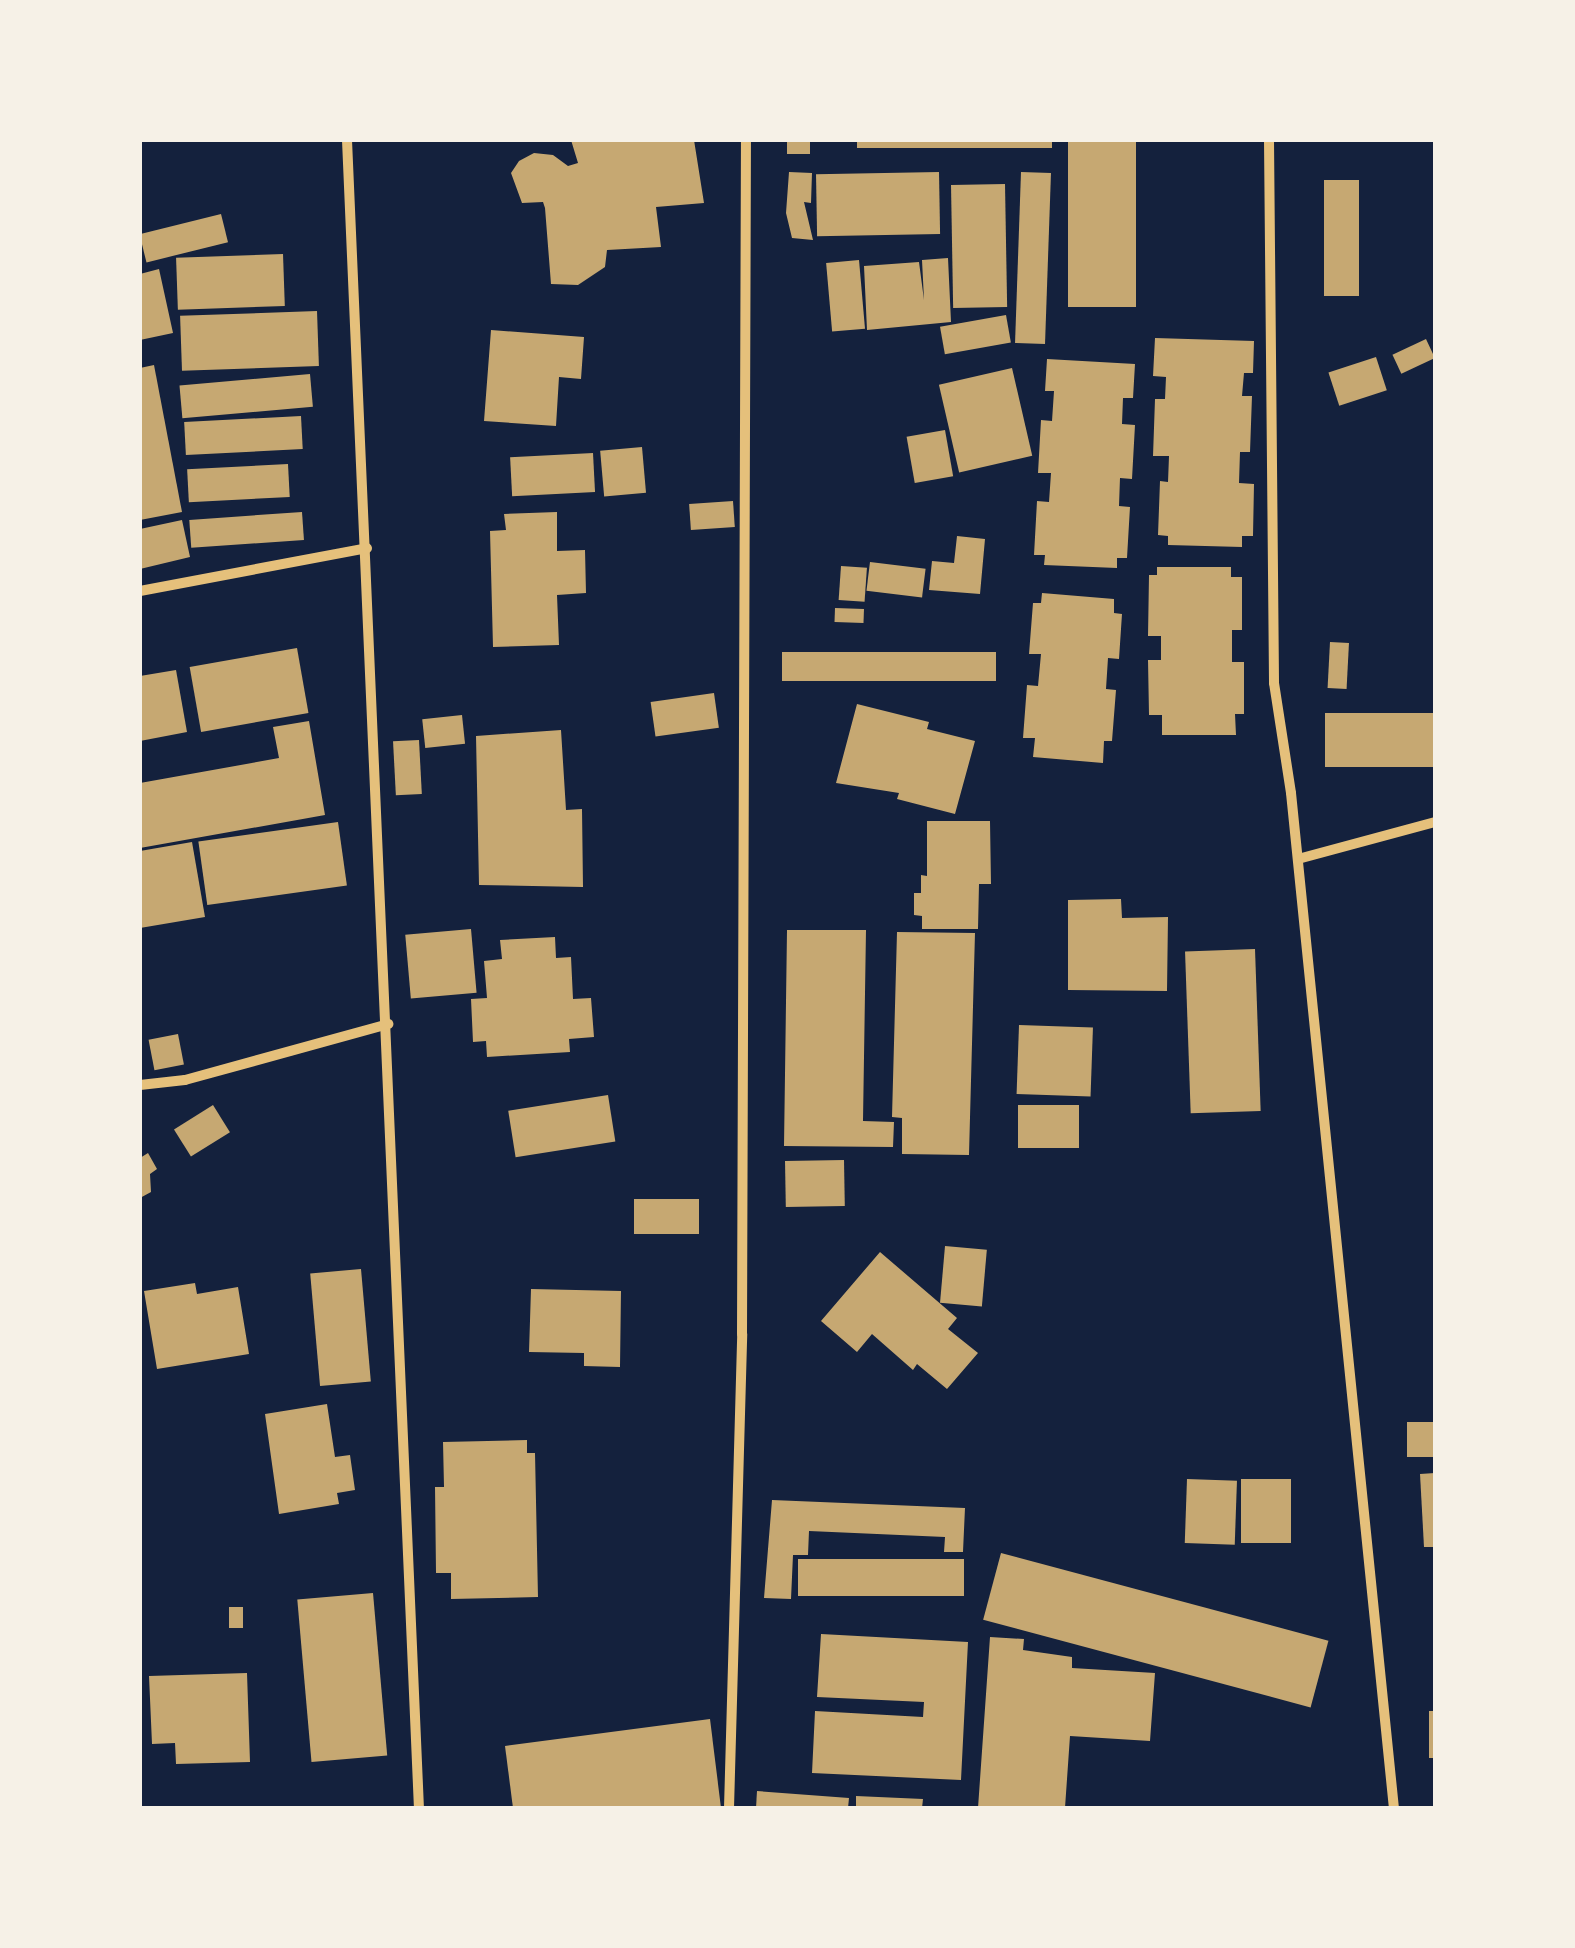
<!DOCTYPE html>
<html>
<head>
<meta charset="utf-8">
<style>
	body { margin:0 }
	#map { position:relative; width:1575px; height:1948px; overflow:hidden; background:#14213d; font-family:Lato,sans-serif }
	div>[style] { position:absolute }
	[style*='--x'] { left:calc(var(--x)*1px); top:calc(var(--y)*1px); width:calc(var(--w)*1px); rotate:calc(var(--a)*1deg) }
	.building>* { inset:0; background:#c6a872; transform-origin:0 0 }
	.minor>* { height:10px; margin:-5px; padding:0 5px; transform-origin:5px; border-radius:5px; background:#e5c07b }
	span { translate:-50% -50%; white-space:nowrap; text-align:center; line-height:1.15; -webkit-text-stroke:10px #f6f1e7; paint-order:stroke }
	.frame { position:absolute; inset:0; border:142px solid #f6f1e7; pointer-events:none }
</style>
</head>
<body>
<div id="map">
	<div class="building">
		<div style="clip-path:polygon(571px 140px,694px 140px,704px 203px,656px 207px,661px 247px,607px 250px,605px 267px,578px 285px,551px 284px,545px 208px,543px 202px,522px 203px,511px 173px,519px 161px,534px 153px,553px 155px,568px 166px,578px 163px)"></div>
		<div style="left:787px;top:140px;width:23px;height:14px"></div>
		<div style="left:857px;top:140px;width:195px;height:8px"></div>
		<div style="left:1068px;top:140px;width:68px;height:167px"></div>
		<div style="clip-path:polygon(789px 172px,812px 173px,811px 203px,804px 202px,813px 240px,792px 238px,786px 213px)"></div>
		<div style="left:939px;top:172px;width:62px;height:123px;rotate:89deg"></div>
		<div style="left:1021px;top:172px;width:30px;height:171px;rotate:2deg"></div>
		<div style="left:1324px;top:180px;width:35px;height:116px"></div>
		<div style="left:1005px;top:184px;width:123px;height:54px;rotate:89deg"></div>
		<div style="left:221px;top:214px;width:29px;height:84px;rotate:76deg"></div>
		<div style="left:283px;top:254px;width:52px;height:107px;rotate:88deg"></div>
		<div style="clip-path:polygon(948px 258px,951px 322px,867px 330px,864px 266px,919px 262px,924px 300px,922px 260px)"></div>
		<div style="left:859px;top:260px;width:69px;height:33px;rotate:85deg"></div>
		<div style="clip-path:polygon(159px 269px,173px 333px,140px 340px,140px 274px)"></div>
		<div style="left:317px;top:311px;width:55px;height:137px;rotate:88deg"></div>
		<div style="left:1006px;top:315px;width:28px;height:67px;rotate:80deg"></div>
		<div style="clip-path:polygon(491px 330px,584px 337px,581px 379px,559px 377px,556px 426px,484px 421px)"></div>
		<div style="clip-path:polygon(1155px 338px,1254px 341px,1253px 373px,1244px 373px,1242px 396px,1252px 396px,1250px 452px,1240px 452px,1239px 483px,1254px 484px,1253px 536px,1242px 536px,1242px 547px,1168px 545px,1168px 536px,1158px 535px,1160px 481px,1168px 482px,1169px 456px,1153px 456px,1155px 399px,1165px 399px,1166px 377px,1153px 376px)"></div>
		<div style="left:1426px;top:339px;width:21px;height:37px;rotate:65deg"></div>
		<div style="left:1376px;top:357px;width:35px;height:50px;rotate:72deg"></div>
		<div style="clip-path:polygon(1047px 359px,1135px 364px,1133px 398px,1123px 398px,1122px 424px,1135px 425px,1132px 479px,1120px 478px,1119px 506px,1130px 507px,1127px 558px,1117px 558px,1117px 568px,1044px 565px,1045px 555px,1034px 555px,1037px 501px,1049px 502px,1051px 473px,1038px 473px,1041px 420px,1052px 421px,1054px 391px,1045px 391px)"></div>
		<div style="clip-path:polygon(154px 365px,182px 512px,140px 520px,140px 368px)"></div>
		<div style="left:1012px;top:368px;width:90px;height:75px;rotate:77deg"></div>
		<div style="left:310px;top:374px;width:33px;height:131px;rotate:85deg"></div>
		<div style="left:301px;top:416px;width:33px;height:117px;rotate:87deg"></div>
		<div style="left:945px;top:430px;width:47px;height:39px;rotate:80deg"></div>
		<div style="left:642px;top:447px;width:46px;height:42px;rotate:85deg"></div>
		<div style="left:593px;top:453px;width:39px;height:83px;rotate:87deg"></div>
		<div style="left:288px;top:464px;width:33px;height:101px;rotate:87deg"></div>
		<div style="left:733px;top:501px;width:26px;height:44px;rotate:86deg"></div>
		<div style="left:302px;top:512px;width:28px;height:113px;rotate:86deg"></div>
		<div style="clip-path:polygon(557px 512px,557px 551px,585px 550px,586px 593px,557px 595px,559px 645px,493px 647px,490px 531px,506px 530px,504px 514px)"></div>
		<div style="clip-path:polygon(182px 520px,190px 557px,140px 569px,140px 529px)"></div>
		<div style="clip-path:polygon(957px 536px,985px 539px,980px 594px,929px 590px,932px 561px,954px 563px)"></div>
		<div style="left:870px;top:562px;width:56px;height:29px;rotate:7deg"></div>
		<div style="left:841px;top:566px;width:26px;height:34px;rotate:4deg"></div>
		<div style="clip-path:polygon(1157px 567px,1231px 567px,1231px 577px,1242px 577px,1242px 630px,1232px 630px,1232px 662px,1244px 662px,1244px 714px,1235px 714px,1236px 735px,1162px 735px,1162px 715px,1149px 715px,1148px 660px,1161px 660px,1161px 636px,1148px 636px,1149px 575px,1157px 575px)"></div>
		<div style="clip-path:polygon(1042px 593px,1114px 599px,1114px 613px,1122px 614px,1119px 659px,1108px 658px,1106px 689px,1116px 690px,1112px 741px,1104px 741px,1103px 763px,1033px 757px,1035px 738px,1023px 738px,1027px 685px,1038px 686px,1041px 654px,1029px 654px,1033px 603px,1041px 603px)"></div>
		<div style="left:835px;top:608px;width:29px;height:14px;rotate:2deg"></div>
		<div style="left:1330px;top:642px;width:19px;height:46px;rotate:3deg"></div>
		<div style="left:297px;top:648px;width:66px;height:109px;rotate:80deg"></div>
		<div style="left:782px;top:652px;width:214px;height:29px"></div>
		<div style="clip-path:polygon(176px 670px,187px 732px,140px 741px,140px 676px)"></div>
		<div style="left:714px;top:693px;width:35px;height:64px;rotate:82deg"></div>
		<div style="clip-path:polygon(857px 704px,929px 722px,927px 729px,975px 741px,955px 814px,897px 799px,899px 793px,836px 783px)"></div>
		<div style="left:1435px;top:713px;width:54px;height:110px;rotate:90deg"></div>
		<div style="left:462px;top:715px;width:29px;height:40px;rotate:84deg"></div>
		<div style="clip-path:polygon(309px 721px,325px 815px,140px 848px,140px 783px,279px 758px,273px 727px)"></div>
		<div style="clip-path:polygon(561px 730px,566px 810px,582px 809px,583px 887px,479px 885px,476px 736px)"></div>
		<div style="left:419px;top:740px;width:54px;height:26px;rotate:87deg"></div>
		<div style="clip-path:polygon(927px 821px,990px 821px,991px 884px,979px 884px,978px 929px,922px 929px,922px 916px,914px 915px,914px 893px,921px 893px,921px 875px,927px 876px)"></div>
		<div style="left:338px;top:822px;width:64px;height:141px;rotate:82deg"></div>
		<div style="clip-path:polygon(192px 842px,205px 917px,140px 928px,140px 851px)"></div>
		<div style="clip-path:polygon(1121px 899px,1122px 918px,1168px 917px,1167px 991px,1068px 990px,1068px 900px)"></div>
		<div style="left:471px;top:929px;width:64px;height:66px;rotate:85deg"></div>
		<div style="clip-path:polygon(787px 930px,866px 930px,863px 1121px,894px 1122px,893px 1147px,784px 1146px)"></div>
		<div style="clip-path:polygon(897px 932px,975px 933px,969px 1155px,902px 1154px,902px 1118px,892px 1117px)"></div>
		<div style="clip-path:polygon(555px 937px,556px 958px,571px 957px,573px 999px,591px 998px,594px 1037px,569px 1039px,570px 1052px,487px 1057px,486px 1041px,473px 1042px,471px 999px,487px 998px,484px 961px,502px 959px,500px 940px)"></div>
		<div style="left:1255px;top:949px;width:162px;height:70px;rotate:88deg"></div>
		<div style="left:1019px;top:1025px;width:74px;height:69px;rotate:2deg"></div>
		<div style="left:178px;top:1034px;width:31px;height:30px;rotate:79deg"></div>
		<div style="left:608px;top:1095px;width:47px;height:101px;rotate:81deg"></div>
		<div style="left:213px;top:1105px;width:32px;height:46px;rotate:58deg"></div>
		<div style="left:1018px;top:1105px;width:61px;height:43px"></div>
		<div style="clip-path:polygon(148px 1153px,157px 1169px,150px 1174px,151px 1192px,140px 1198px,140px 1158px)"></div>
		<div style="left:844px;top:1160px;width:46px;height:59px;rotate:89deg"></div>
		<div style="left:699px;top:1199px;width:35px;height:65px;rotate:90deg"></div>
		<div style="left:945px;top:1246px;width:42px;height:57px;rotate:5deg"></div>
		<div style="clip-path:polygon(880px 1252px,957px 1318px,948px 1329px,978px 1353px,947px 1389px,917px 1364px,913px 1370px,872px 1334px,857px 1352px,821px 1321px)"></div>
		<div style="left:361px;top:1269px;width:113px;height:51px;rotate:85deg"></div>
		<div style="clip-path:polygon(195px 1283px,197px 1294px,238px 1287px,249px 1354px,157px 1369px,144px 1291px)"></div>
		<div style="clip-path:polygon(531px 1289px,621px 1291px,620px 1367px,584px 1366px,584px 1353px,529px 1352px)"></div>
		<div style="clip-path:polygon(327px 1404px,335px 1457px,350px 1455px,355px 1490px,337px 1493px,339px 1504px,279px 1514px,265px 1414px)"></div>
		<div style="left:1435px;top:1422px;width:35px;height:28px;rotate:90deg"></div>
		<div style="clip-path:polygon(527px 1440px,527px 1453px,535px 1453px,538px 1597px,451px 1599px,451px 1573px,436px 1573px,435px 1487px,444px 1487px,443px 1442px)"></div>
		<div style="clip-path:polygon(1435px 1473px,1435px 1547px,1424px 1547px,1420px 1474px)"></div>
		<div style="left:1187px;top:1479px;width:50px;height:64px;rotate:2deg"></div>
		<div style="left:1241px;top:1479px;width:50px;height:64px"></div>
		<div style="clip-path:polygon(772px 1500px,965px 1508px,963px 1552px,944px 1552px,945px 1537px,809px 1531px,808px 1555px,793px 1555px,791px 1599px,764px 1598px)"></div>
		<div style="left:1001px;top:1553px;width:339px;height:69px;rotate:15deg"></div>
		<div style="left:798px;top:1559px;width:166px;height:37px"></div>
		<div style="left:373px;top:1593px;width:163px;height:76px;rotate:85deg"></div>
		<div style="left:229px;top:1607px;width:14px;height:21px"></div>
		<div style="clip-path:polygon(821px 1634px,968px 1642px,961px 1780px,812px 1773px,815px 1711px,923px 1717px,924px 1702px,817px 1697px)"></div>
		<div style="clip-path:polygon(990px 1637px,1024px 1639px,1023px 1650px,1072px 1657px,1072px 1668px,1155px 1673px,1150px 1741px,1070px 1736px,1065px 1808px,978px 1808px)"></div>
		<div style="clip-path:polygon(247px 1673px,250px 1762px,176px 1764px,175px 1743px,152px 1744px,149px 1676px)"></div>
		<div style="left:1429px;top:1711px;width:6px;height:47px"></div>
		<div style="clip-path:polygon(710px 1719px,721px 1808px,513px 1808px,505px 1746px)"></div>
		<div style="clip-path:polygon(757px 1791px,849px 1798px,848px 1808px,756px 1808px)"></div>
		<div style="clip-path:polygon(856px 1796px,923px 1799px,922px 1808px,856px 1808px)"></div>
	</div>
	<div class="minor">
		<div style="--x:347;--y:140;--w:1670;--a:87.53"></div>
		<div style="--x:1269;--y:140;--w:543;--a:89.47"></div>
		<div style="--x:1274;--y:683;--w:111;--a:81.2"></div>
		<div style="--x:1291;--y:793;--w:1020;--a:84.21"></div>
		<div style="--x:140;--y:591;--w:231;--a:-10.7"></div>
		<div style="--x:1298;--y:859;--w:142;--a:-15.1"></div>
		<div style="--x:140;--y:1085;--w:45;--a:-6.3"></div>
		<div style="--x:185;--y:1080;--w:211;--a:-15.4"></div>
		<div style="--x:729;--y:1808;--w:474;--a:-88.4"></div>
		<div style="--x:742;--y:1334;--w:1194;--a:-89.81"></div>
	</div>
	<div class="frame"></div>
</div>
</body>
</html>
